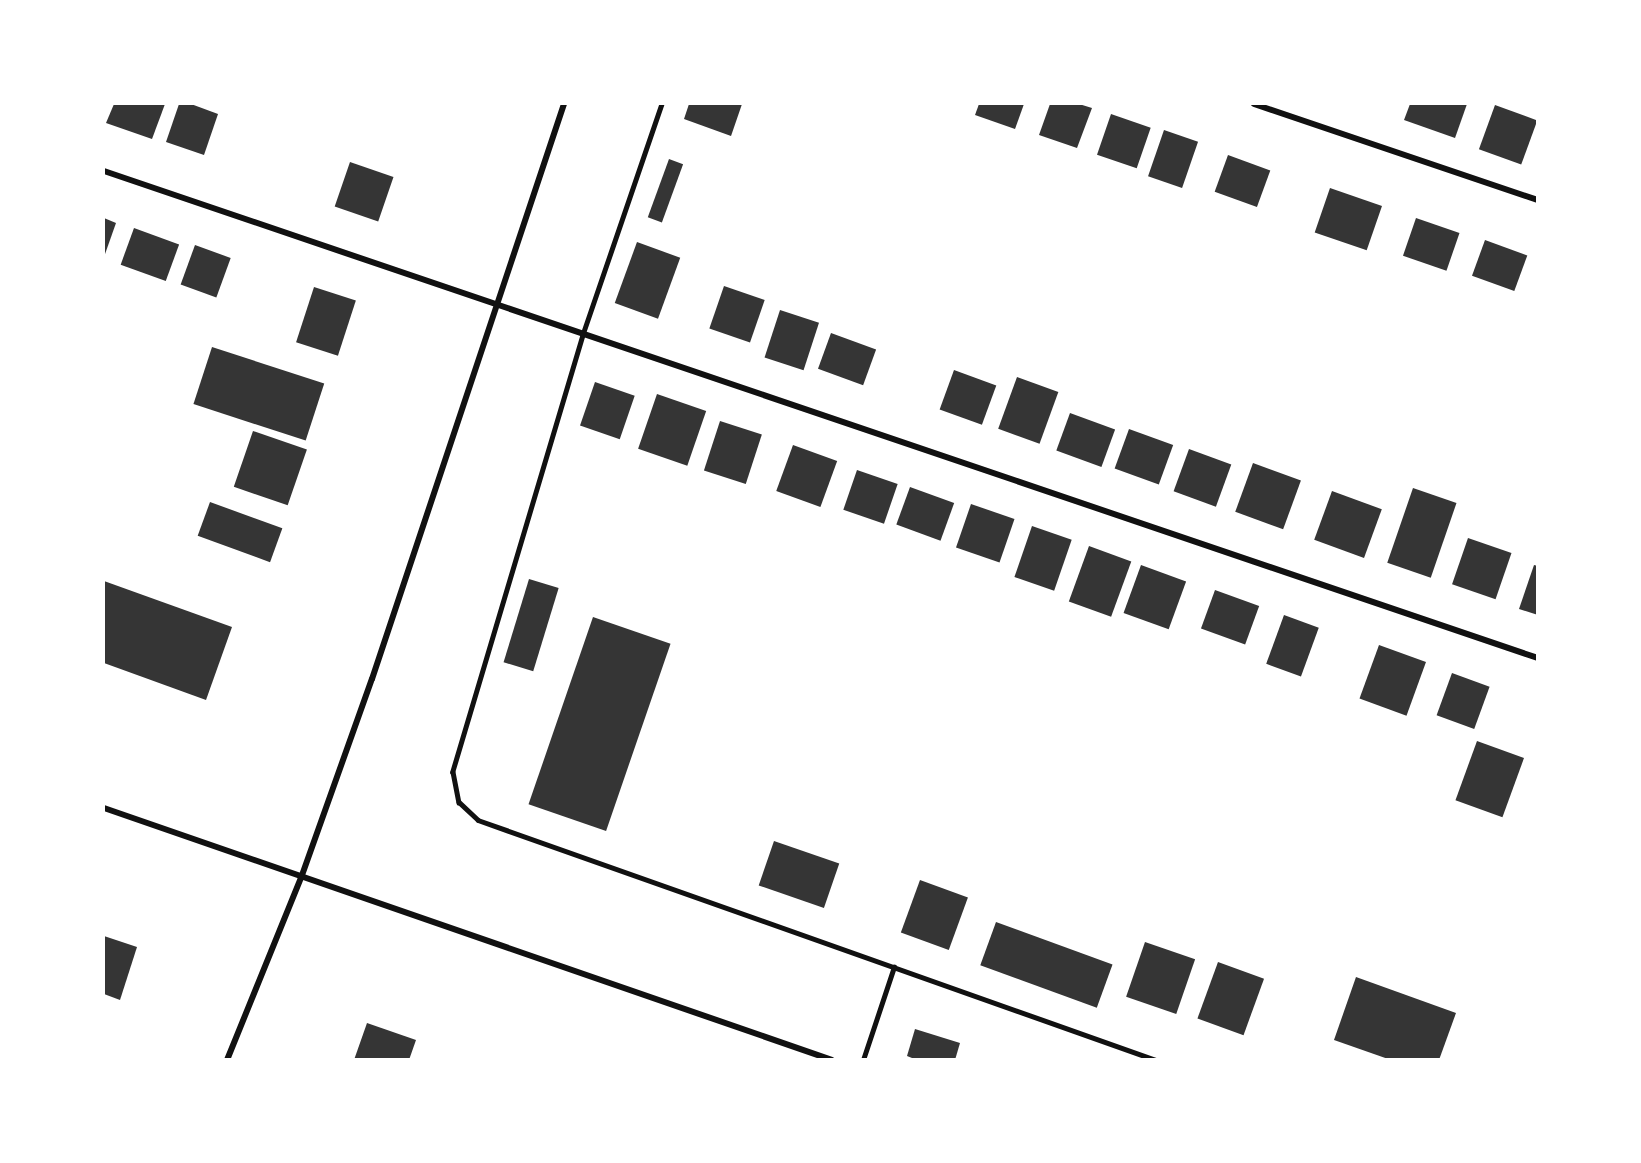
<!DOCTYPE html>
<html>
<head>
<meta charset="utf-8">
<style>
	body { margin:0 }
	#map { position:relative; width:1641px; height:1163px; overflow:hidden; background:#fff; font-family:Raleway,sans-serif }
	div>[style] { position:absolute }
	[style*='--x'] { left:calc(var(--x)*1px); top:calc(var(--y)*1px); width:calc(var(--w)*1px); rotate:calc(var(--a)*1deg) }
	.building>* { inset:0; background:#353535; transform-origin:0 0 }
	.service>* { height:4.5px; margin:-2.25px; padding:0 2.25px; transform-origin:2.25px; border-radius:2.25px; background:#111 }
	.minor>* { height:6px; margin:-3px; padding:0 3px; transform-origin:3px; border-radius:3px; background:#111 }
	span { translate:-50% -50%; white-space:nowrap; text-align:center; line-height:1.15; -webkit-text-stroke:4.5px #fff; paint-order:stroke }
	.frame { position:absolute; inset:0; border:105px solid #fff; pointer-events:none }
</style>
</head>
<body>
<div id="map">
	<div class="building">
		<div style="clip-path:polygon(114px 104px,165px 104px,152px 139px,106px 123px)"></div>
		<div style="clip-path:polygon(179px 104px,191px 104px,218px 114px,204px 155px,166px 142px)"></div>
		<div style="clip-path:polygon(689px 104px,742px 104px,731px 136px,684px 119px)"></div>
		<div style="clip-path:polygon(979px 104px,1024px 104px,1015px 129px,975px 115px)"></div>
		<div style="clip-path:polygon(1050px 104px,1079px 104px,1092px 108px,1077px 148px,1039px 135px)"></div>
		<div style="clip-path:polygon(1410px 104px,1467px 104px,1455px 138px,1404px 120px)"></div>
		<div style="left:1495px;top:105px;width:45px;height:47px;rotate:20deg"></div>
		<div style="left:1111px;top:114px;width:42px;height:43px;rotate:19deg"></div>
		<div style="left:1164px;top:130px;width:36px;height:49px;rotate:19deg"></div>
		<div style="left:1228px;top:155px;width:45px;height:39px;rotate:20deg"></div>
		<div style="left:669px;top:159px;width:15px;height:62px;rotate:20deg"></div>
		<div style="left:350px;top:162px;width:46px;height:47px;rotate:19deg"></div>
		<div style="left:1330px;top:188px;width:55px;height:47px;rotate:19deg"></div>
		<div style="clip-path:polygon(104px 218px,116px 223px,104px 257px)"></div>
		<div style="left:1416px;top:218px;width:46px;height:40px;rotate:19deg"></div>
		<div style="left:134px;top:228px;width:48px;height:39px;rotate:20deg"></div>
		<div style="left:1485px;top:240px;width:45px;height:38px;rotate:20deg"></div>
		<div style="left:637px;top:242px;width:46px;height:65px;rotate:20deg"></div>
		<div style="left:195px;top:245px;width:38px;height:42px;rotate:20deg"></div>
		<div style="left:724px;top:286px;width:43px;height:45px;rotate:19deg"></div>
		<div style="left:314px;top:287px;width:44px;height:58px;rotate:18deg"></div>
		<div style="left:780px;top:310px;width:41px;height:50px;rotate:18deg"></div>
		<div style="left:831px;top:333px;width:48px;height:38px;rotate:20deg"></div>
		<div style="left:212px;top:347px;width:118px;height:60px;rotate:18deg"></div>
		<div style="left:954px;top:370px;width:45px;height:42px;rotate:20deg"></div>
		<div style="left:1017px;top:377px;width:44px;height:55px;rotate:20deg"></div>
		<div style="left:595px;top:382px;width:42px;height:46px;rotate:19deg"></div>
		<div style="left:657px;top:394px;width:52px;height:58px;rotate:19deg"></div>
		<div style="left:1070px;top:413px;width:48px;height:40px;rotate:20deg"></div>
		<div style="left:720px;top:421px;width:44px;height:52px;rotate:18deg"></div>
		<div style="left:1129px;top:429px;width:47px;height:42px;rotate:20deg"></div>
		<div style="left:253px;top:431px;width:57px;height:59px;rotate:19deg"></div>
		<div style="left:793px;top:445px;width:47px;height:49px;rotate:20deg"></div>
		<div style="left:1189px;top:449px;width:45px;height:45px;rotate:20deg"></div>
		<div style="left:1253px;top:463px;width:51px;height:52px;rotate:20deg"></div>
		<div style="left:857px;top:470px;width:43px;height:42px;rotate:19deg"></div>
		<div style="left:910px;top:487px;width:47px;height:40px;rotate:20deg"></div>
		<div style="left:1413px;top:488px;width:46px;height:79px;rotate:19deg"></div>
		<div style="left:1332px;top:491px;width:53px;height:52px;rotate:20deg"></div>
		<div style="left:210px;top:502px;width:77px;height:36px;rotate:20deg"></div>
		<div style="left:971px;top:504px;width:46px;height:46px;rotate:19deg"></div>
		<div style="left:1032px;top:526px;width:42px;height:54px;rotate:19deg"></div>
		<div style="left:1468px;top:538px;width:46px;height:49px;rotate:19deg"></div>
		<div style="left:1089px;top:546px;width:45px;height:59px;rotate:20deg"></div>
		<div style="left:1141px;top:565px;width:48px;height:51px;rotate:20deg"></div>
		<div style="clip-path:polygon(1534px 565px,1538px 566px,1538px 615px,1519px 609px)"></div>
		<div style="left:529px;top:579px;width:31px;height:87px;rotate:17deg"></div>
		<div style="clip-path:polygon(104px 581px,232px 627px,206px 700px,104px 663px)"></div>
		<div style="left:1215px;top:590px;width:47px;height:41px;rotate:20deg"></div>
		<div style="left:1284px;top:615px;width:37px;height:52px;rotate:20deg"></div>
		<div style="left:593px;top:617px;width:82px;height:198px;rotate:19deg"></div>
		<div style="left:1379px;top:645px;width:50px;height:57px;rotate:20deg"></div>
		<div style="left:1452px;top:673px;width:40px;height:45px;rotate:20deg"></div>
		<div style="left:1477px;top:741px;width:50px;height:63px;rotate:20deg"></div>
		<div style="left:774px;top:841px;width:69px;height:47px;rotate:19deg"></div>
		<div style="left:920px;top:880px;width:51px;height:56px;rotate:20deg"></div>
		<div style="left:996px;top:922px;width:124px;height:46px;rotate:20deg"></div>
		<div style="clip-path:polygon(104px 936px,137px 947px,120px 1000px,104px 994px)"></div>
		<div style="left:1145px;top:942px;width:53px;height:58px;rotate:19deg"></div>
		<div style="left:1218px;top:962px;width:49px;height:60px;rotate:20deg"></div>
		<div style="clip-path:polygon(1356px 977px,1456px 1013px,1439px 1060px,1391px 1060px,1334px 1040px)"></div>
		<div style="clip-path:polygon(367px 1023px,416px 1040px,409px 1060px,354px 1060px)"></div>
		<div style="clip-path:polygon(915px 1029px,960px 1043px,955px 1060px,917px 1060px,907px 1056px)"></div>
	</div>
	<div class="service">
		<div style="--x:662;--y:104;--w:244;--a:108.9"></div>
		<div style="--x:583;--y:335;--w:456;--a:106.6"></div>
		<div style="--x:453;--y:772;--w:31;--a:79"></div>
		<div style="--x:459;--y:802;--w:26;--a:43"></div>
		<div style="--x:478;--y:820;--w:719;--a:19.49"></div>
		<div style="--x:863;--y:1060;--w:98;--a:-71.6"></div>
	</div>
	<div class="minor">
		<div style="--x:1254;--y:104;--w:300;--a:18.7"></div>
		<div style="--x:104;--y:171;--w:1514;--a:18.76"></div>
		<div style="--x:104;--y:808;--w:770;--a:19.09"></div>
		<div style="--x:227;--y:1060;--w:196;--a:-67.9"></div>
		<div style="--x:301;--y:878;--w:211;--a:-70.4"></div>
		<div style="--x:372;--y:679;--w:606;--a:-71.54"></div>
	</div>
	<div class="frame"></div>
</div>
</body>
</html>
